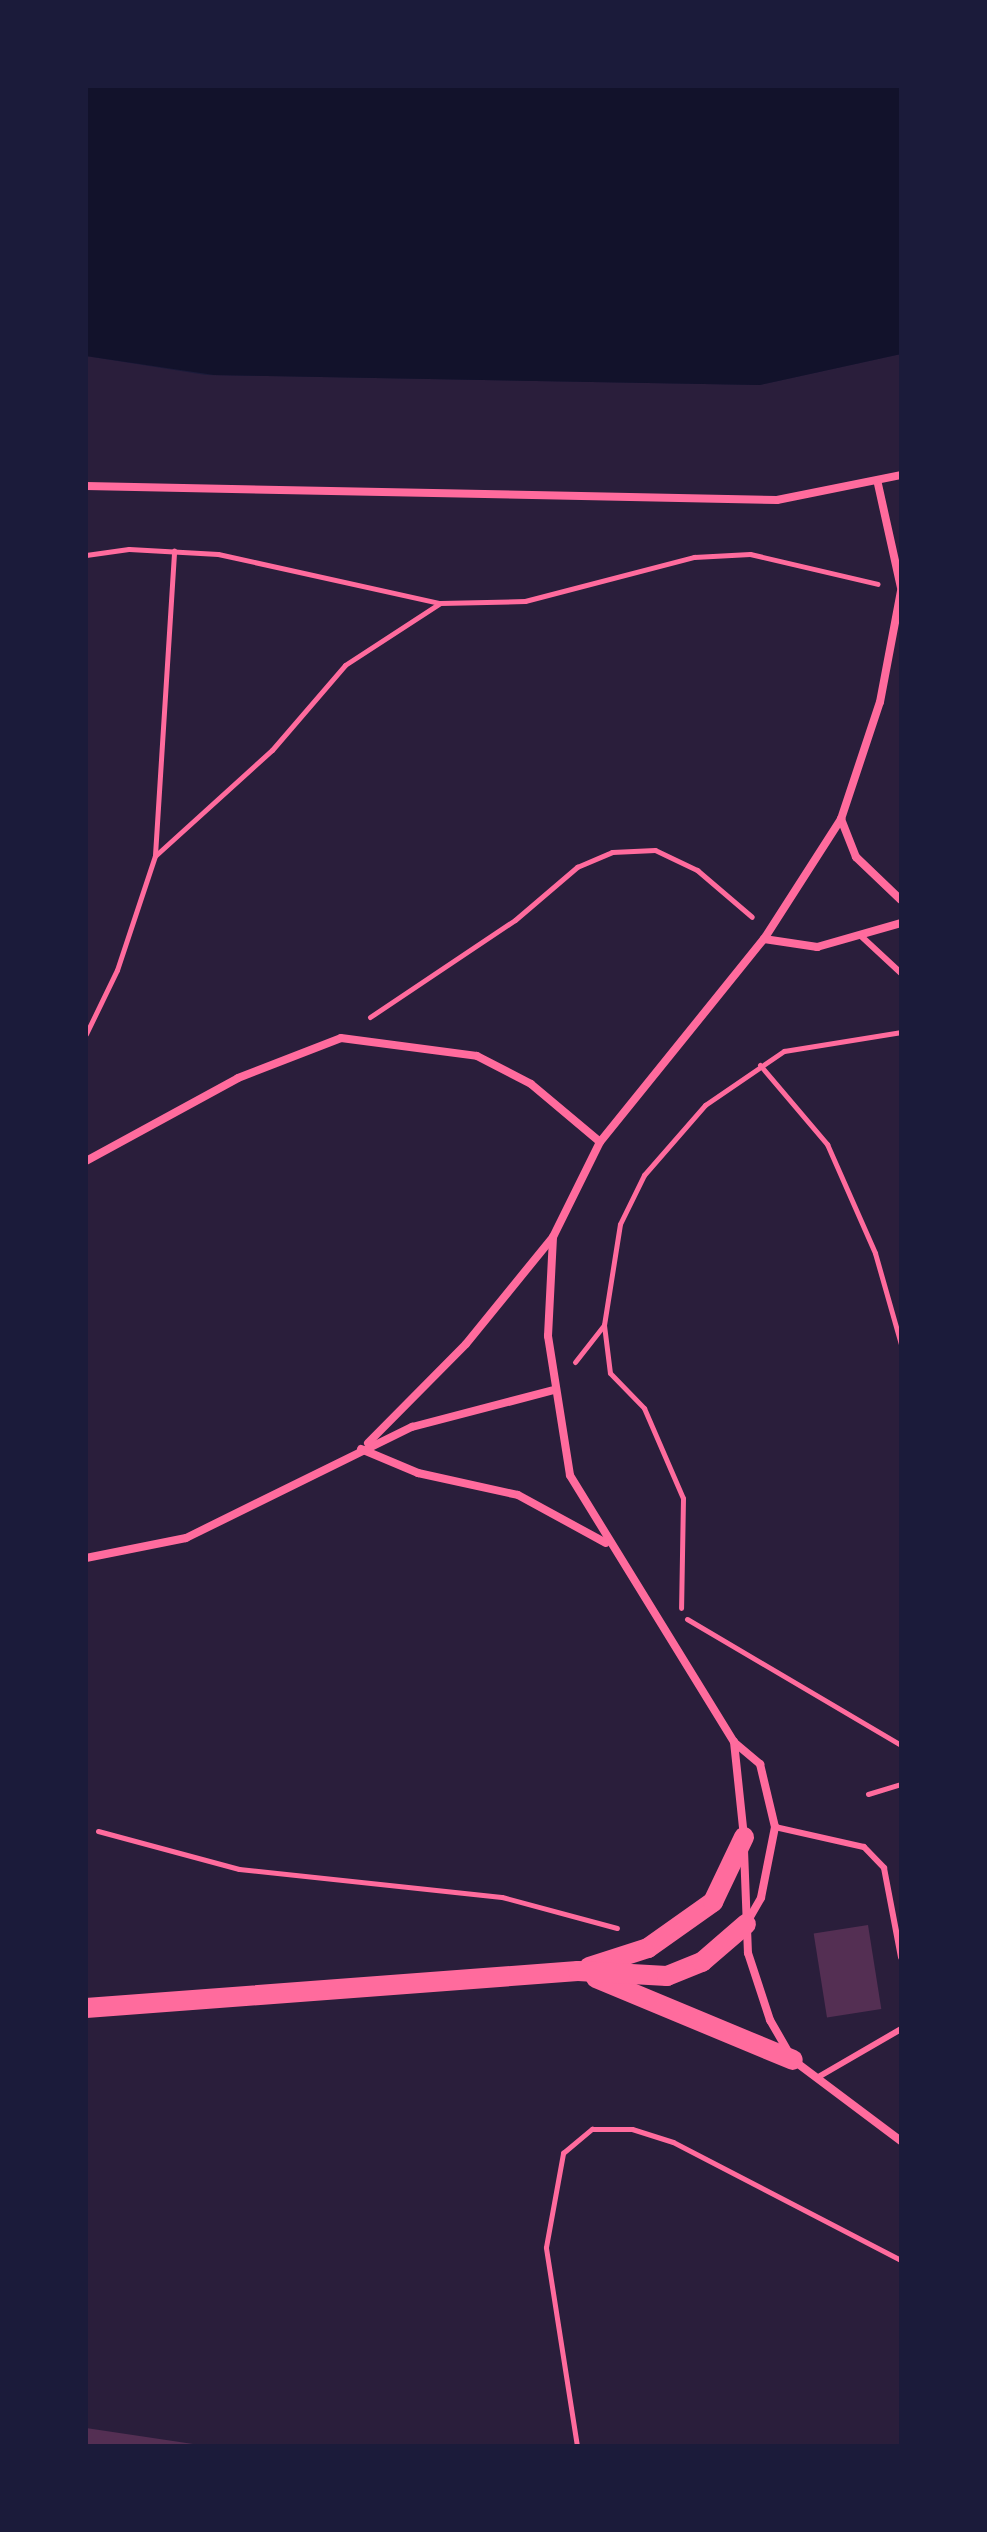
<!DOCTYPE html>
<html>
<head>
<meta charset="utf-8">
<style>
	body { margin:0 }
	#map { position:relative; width:987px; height:2532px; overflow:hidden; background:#1b1b3a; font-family:Poppins,sans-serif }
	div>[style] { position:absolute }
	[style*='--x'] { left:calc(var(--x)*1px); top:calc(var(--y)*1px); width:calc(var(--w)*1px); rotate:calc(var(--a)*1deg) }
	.green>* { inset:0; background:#2a1e3b }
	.water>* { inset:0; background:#12122b }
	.building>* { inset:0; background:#542f53; transform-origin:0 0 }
	.path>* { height:5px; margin:-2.5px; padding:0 2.5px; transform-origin:2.5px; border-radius:2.5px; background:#ff6b9d }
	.service>* { height:6px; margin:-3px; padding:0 3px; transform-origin:3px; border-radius:3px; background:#ff6b9d }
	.minor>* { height:8px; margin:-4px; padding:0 4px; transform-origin:4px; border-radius:4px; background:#ff6b9d }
	.primary>* { height:20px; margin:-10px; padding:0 10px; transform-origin:10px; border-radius:10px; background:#ff6b9d }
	span { translate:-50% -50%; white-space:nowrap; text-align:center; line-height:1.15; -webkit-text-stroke:6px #1b1b3a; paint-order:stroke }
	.frame { position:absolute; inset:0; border:88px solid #1b1b3a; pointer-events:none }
</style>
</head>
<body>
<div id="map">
	<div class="green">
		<div style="clip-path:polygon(901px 354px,901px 2446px,86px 2446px,86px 356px,206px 375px,760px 385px)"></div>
	</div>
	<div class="water">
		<div style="clip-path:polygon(86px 86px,901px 86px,901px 354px,760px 385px,214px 375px,86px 356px)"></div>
	</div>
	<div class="building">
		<div style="left:868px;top:1925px;width:85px;height:55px;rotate:81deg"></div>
		<div style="clip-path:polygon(86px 2428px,193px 2444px,193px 2446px,86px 2446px)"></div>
	</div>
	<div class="path">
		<div style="--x:86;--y:555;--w:43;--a:-7.9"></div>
		<div style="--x:129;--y:549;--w:89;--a:3.2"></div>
		<div style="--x:218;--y:554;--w:226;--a:12.5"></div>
		<div style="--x:155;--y:855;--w:305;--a:-86.4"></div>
		<div style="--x:370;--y:1017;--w:174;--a:-33.8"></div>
		<div style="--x:515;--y:920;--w:82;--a:-40.5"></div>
		<div style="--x:577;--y:867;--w:38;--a:-23"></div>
		<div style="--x:612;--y:852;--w:43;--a:-2.7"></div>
		<div style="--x:655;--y:850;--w:47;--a:25.5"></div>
		<div style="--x:697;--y:870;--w:72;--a:40.5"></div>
		<div style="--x:86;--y:1034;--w:71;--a:-64.2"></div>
		<div style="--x:117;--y:970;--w:120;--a:-71.6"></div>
		<div style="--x:155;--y:856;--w:158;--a:-42.2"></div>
		<div style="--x:272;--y:750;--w:112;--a:-49.3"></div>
		<div style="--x:345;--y:665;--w:113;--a:-33.1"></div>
		<div style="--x:440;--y:603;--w:85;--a:-1.3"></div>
		<div style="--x:525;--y:601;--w:175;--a:-14.6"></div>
		<div style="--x:694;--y:557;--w:56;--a:-3.1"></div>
		<div style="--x:750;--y:554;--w:131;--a:13.2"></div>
		<div style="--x:760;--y:1065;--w:104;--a:49.7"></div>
		<div style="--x:827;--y:1144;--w:119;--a:66.2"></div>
		<div style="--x:875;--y:1253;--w:95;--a:74.1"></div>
		<div style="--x:604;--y:1325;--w:48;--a:82.9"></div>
		<div style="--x:610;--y:1373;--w:49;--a:45.8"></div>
		<div style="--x:644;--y:1408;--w:98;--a:66.6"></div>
		<div style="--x:683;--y:1498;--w:110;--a:91"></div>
		<div style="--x:575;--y:1362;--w:47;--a:-51.9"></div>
		<div style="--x:604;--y:1325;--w:102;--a:-81"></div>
		<div style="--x:620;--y:1224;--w:55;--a:-63.9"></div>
		<div style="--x:644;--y:1175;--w:93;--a:-48.9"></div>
		<div style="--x:705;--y:1105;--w:96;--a:-34.4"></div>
		<div style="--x:784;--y:1051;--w:119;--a:-9.2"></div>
		<div style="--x:687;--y:1619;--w:248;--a:30.5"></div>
		<div style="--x:868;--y:1794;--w:34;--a:-17"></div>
		<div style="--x:98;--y:1831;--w:146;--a:15.1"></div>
		<div style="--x:239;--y:1869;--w:264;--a:6.1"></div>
		<div style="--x:502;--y:1897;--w:119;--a:15.1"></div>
		<div style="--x:577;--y:2446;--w:201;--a:-98.9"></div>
		<div style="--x:546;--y:2247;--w:96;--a:-79.7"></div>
		<div style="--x:563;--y:2153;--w:38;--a:-40"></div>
		<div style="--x:592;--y:2129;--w:40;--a:0"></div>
		<div style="--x:632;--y:2129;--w:43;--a:17.6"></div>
		<div style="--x:673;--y:2142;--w:257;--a:27.4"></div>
	</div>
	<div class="service">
		<div style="--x:861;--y:936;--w:54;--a:42.8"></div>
		<div style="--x:775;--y:1827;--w:91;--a:12.7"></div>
		<div style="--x:864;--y:1847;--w:29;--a:46"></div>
		<div style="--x:884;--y:1868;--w:91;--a:79.2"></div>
		<div style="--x:820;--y:2076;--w:94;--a:-30.1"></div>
	</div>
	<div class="minor">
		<div style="--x:878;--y:484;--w:107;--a:77.5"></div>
		<div style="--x:86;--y:486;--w:691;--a:1.16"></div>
		<div style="--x:777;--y:500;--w:126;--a:-11.4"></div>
		<div style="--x:841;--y:819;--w:41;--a:68.5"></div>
		<div style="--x:856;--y:857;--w:62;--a:43.7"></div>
		<div style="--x:764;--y:939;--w:54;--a:8.6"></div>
		<div style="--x:817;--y:947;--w:87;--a:-15.9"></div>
		<div style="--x:86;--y:1161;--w:173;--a:-28.6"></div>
		<div style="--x:238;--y:1078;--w:110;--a:-21.2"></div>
		<div style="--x:341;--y:1038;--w:137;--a:7.5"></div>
		<div style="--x:477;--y:1056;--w:61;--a:27.4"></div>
		<div style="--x:531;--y:1084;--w:90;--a:40"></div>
		<div style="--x:368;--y:1443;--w:139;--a:-45.3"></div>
		<div style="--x:466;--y:1344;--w:138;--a:-50.9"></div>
		<div style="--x:361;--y:1449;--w:62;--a:22.8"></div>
		<div style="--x:418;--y:1473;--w:102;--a:12.4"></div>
		<div style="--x:518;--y:1495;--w:100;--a:28.6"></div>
		<div style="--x:86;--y:1558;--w:102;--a:-11.3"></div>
		<div style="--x:186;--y:1538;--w:252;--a:-26.2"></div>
		<div style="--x:412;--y:1427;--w:147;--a:-14.6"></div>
		<div style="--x:735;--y:1743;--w:33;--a:40"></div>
		<div style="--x:760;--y:1764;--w:65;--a:76.6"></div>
		<div style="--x:775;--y:1827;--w:72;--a:101.2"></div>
		<div style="--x:761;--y:1898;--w:28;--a:120"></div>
		<div style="--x:744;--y:1837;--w:96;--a:-96"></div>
		<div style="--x:734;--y:1742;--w:313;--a:-121.6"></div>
		<div style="--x:570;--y:1475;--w:141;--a:-99"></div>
		<div style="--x:548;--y:1336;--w:99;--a:-87.1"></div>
		<div style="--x:553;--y:1237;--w:106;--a:-63.7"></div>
		<div style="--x:600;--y:1142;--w:261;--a:-51.1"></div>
		<div style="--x:764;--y:939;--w:143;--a:-57.3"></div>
		<div style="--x:841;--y:819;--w:123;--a:-71.6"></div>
		<div style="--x:880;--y:702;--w:113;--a:-79.3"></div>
		<div style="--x:744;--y:1850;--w:103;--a:87.8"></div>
		<div style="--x:748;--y:1953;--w:71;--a:71.8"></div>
		<div style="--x:770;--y:2020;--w:46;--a:60.1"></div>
		<div style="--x:793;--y:2060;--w:135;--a:36.9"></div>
	</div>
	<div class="primary">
		<div style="--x:589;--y:1967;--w:62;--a:-17.9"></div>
		<div style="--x:648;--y:1948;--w:80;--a:-35.3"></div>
		<div style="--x:713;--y:1902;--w:72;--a:-64.5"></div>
		<div style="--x:596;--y:1978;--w:213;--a:22.6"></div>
		<div style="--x:86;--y:2008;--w:493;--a:-4.3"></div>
		<div style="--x:578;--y:1971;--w:89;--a:3.2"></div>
		<div style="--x:667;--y:1976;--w:38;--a:-22"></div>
		<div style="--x:702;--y:1962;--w:58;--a:-40.8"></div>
	</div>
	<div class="frame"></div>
</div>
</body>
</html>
